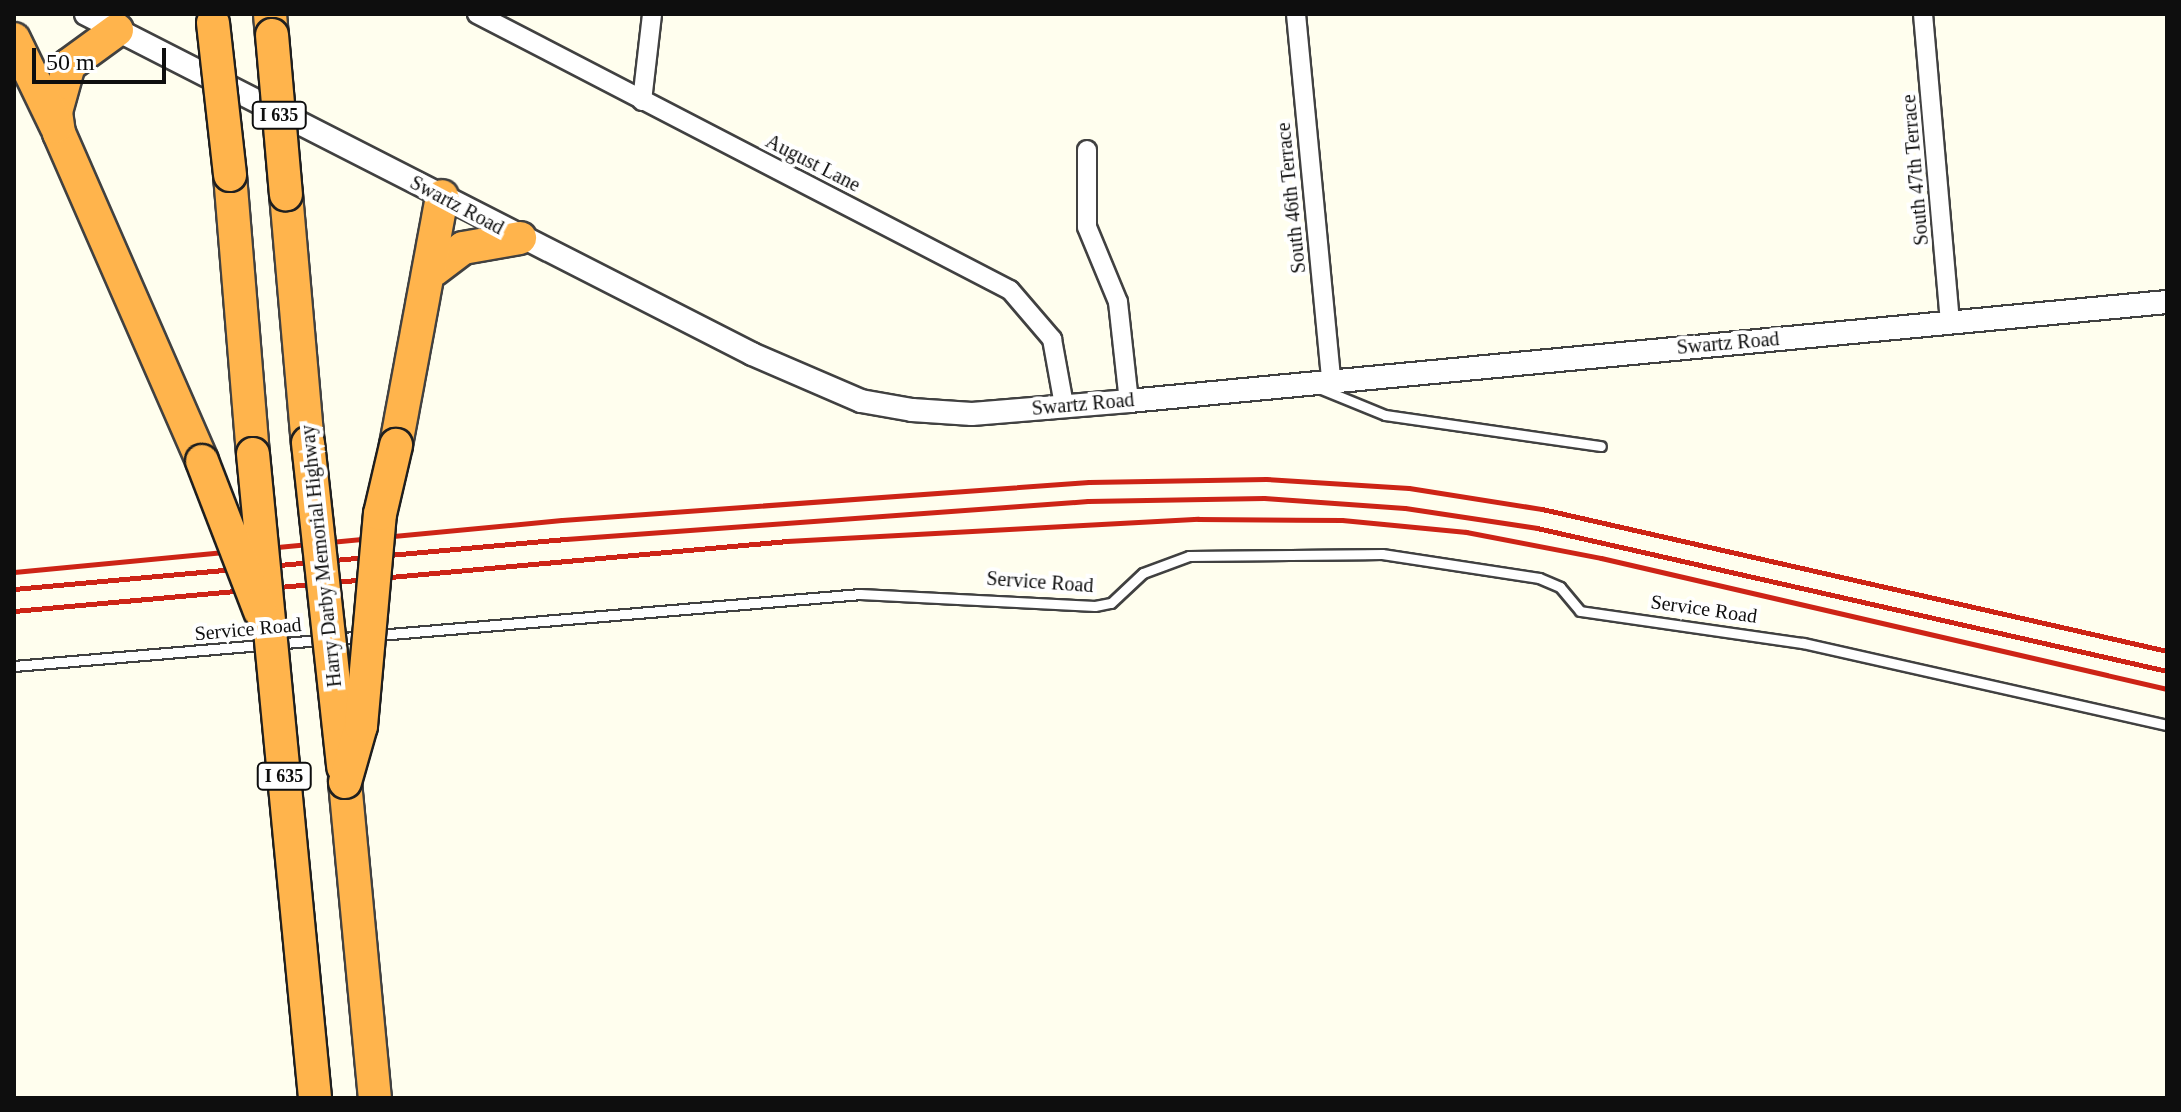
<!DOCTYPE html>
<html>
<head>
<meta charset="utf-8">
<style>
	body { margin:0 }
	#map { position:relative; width:2181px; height:1112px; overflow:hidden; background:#fffeee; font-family:"Times New Roman",serif }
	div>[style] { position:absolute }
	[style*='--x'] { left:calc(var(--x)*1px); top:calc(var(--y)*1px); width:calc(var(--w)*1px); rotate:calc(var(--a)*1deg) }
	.roads { filter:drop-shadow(2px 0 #414141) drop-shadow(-2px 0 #414141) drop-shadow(0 2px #414141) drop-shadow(0 -2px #414141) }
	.service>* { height:9px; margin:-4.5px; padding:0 4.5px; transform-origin:4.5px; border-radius:4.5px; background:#fff }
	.minor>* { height:18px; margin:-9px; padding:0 9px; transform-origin:9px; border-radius:9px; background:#fff }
	.tertiary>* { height:22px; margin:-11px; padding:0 11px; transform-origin:11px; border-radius:11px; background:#fff }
	.motorway>* { height:32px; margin:-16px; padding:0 16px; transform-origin:16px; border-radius:16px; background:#ffb44c }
	.rail>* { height:5px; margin:-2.5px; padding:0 2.5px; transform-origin:2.5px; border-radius:2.5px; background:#cd2416 }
	.bridges { filter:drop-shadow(2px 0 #1f1f1f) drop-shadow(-2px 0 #1f1f1f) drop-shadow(0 2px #1f1f1f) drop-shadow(0 -2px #1f1f1f) }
	.motorway-bridge>* { height:32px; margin:-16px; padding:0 16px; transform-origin:16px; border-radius:16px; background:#ffb44c }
	span { translate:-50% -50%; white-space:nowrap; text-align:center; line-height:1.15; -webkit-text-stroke:8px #fff; paint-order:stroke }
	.shield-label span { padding:2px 6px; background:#fff; border:2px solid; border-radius:6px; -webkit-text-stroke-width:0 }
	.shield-label { font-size:18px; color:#0e0e0e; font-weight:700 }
	.street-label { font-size:20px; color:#0e0e0e }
	.frame { position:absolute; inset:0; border:16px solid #0e0e0e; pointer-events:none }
	.scale { position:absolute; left:32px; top:48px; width:134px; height:36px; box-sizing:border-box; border:4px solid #0e0e0e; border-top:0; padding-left:10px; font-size:24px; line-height:28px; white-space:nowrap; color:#0e0e0e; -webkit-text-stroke:6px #fff; paint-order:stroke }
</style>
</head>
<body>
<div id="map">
	<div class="roads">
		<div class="service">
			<div style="--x:1319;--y:388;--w:71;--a:22.2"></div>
			<div style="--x:1385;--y:415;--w:218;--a:8.2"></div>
			<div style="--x:14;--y:666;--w:849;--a:-4.86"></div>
			<div style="--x:860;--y:594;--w:235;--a:2.9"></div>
			<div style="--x:1095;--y:606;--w:16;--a:-11"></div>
			<div style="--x:1111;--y:603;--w:44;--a:-43.2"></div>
			<div style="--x:1143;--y:573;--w:49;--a:-20.3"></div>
			<div style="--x:1189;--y:556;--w:193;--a:-0.6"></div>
			<div style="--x:1382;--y:554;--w:159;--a:8.7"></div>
			<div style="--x:1539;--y:578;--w:23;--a:23"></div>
			<div style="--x:1560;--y:587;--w:31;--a:50"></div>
			<div style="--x:1580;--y:611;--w:225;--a:8.2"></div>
			<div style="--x:1803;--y:643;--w:373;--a:12.7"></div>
		</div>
		<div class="minor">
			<div style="--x:477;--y:14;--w:600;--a:27.38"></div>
			<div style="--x:1010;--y:290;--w:65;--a:49.4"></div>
			<div style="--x:1052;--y:339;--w:67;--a:79.7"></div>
			<div style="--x:1296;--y:14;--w:366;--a:84.5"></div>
			<div style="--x:1923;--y:14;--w:309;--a:85"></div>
			<div style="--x:642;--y:101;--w:88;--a:-83.4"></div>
			<div style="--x:1087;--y:150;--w:77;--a:90"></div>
			<div style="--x:1087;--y:227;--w:81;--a:67.5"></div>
			<div style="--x:1118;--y:302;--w:100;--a:83.7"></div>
		</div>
		<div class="tertiary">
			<div style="--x:86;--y:14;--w:748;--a:27.04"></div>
			<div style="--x:752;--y:354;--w:119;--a:23.3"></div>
			<div style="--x:861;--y:401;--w:52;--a:10"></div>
			<div style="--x:912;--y:410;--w:60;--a:3.8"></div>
			<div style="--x:972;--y:414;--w:158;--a:-4.7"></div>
			<div style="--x:1129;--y:401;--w:1043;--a:-5.45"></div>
		</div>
		<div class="motorway">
			<div style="--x:270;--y:14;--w:21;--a:85"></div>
			<div style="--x:117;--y:30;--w:59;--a:143.9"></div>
			<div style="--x:69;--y:65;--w:49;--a:105.5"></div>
			<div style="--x:56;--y:112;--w:21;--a:82"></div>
			<div style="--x:59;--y:133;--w:358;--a:66.4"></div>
			<div style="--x:14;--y:39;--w:97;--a:64.2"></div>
			<div style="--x:230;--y:175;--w:280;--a:85.3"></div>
			<div style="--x:286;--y:194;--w:250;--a:85"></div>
			<div style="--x:434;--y:270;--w:36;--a:-37"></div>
			<div style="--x:463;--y:248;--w:58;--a:-10"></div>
			<div style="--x:396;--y:445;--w:253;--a:-79.5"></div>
			<div style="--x:345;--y:782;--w:317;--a:84.6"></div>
		</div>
	</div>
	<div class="rail">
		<div style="--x:14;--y:572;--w:550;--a:-5.42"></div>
		<div style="--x:562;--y:520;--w:528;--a:-4.12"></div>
		<div style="--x:1089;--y:482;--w:177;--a:-1"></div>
		<div style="--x:1266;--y:479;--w:143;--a:3.6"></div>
		<div style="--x:1409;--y:488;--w:135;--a:9"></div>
		<div style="--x:1542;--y:509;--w:641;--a:12.8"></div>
		<div style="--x:14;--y:589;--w:554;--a:-5.18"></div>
		<div style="--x:566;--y:539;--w:523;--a:-4.16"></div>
		<div style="--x:1088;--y:501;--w:176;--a:-1"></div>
		<div style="--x:1264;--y:498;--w:141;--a:4.1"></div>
		<div style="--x:1405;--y:508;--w:134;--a:8.6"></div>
		<div style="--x:1537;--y:528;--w:646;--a:12.79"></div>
		<div style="--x:14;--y:611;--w:776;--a:-5.17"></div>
		<div style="--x:787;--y:541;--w:412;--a:-3.1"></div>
		<div style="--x:1198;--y:519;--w:144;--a:0.4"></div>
		<div style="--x:1342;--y:520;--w:125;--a:5.5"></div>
		<div style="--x:1466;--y:532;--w:137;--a:10.9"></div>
		<div style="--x:1601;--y:558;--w:581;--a:13.03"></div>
	</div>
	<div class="bridges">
		<div class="motorway-bridge">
			<div style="--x:213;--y:23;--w:153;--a:83.6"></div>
			<div style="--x:272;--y:35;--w:160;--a:85"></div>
			<div style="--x:308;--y:443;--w:326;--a:83.8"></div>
			<div style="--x:253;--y:454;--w:647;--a:84.5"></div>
			<div style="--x:202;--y:461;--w:161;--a:68.9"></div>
			<div style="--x:345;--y:782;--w:58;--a:-74.1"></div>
			<div style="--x:361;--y:726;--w:213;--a:-84.9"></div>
			<div style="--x:380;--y:514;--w:71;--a:-76.9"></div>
		</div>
	</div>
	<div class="shield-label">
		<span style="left:279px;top:115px">I 635</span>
		<span style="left:284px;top:776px">I 635</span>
	</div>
	<div class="street-label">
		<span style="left:813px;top:163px;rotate:27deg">August Lane</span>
		<span style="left:1915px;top:170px;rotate:-95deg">South 47th Terrace</span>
		<span style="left:1291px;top:198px;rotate:-96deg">South 46th Terrace</span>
		<span style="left:457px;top:205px;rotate:28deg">Swartz Road</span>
		<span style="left:1728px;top:343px;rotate:-5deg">Swartz Road</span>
		<span style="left:1083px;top:404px;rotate:-5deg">Swartz Road</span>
		<span style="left:321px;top:556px;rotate:-96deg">Harry Darby Memorial Highway</span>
		<span style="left:1040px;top:582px;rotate:4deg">Service Road</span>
		<span style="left:1704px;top:609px;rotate:8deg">Service Road</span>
		<span style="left:248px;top:629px;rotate:-5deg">Service Road</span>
	</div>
	<div class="frame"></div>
	<div class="scale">50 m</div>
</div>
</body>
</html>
